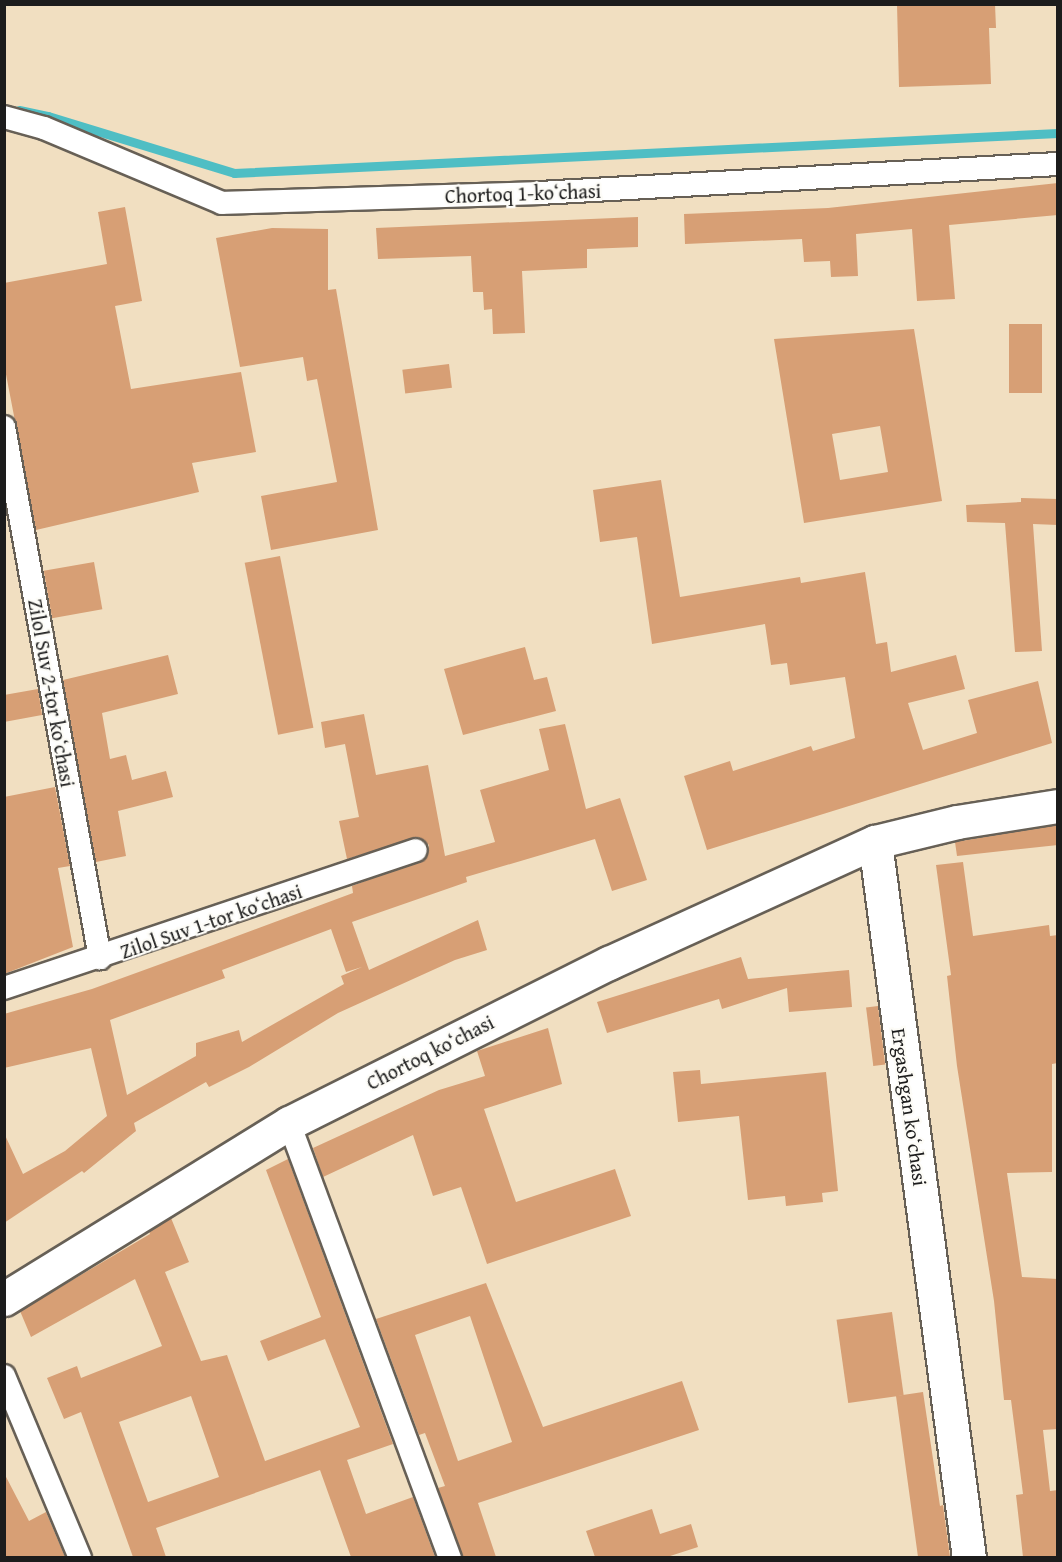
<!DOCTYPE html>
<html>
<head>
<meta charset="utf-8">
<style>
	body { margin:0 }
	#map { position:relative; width:1062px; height:1562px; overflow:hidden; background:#f1dfc1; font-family:"Gentium Book Plus",serif }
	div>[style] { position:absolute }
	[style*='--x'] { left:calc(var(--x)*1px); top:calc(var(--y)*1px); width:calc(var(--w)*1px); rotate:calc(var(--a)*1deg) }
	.stream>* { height:9px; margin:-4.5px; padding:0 4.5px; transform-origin:4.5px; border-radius:4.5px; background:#4fbec4 }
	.building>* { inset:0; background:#d79f75; transform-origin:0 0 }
	.roads { filter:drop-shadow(2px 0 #676056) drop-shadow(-2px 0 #676056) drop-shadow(0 2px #676056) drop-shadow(0 -2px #676056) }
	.street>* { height:22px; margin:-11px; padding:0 11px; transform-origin:11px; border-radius:11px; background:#fff }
	.secondary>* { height:33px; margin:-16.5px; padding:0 16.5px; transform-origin:16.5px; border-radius:16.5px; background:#fff }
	span { translate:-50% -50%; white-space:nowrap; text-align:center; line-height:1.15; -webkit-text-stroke:4.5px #fdfcf7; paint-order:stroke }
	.street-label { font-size:20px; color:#1c1c1c }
	.frame { position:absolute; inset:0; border:6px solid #1c1c1c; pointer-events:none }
</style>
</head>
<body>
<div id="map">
	<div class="stream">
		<div style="--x:19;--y:110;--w:30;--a:12"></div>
		<div style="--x:48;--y:116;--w:195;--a:17"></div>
		<div style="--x:234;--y:173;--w:825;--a:-2.78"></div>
	</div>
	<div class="building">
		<div style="clip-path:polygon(897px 4px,995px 4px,996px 28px,989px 28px,991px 84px,899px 87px)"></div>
		<div style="clip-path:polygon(1058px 183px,1058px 215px,949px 225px,955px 299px,917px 301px,912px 229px,856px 234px,858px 276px,831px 277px,830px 261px,804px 262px,802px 239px,685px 244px,684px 214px,828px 208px)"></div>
		<div style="clip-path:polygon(125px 207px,142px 301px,115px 306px,131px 389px,241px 372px,256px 452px,192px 463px,199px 492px,36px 530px,4px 364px,4px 283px,107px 264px,98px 212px)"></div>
		<div style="clip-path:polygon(638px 217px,638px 247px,587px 249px,587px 268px,522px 271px,525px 333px,493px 334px,492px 309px,484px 310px,483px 292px,473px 292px,471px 256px,378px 259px,376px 228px)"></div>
		<div style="clip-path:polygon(272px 228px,328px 229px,328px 290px,336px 289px,378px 530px,271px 550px,261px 496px,337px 482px,317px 379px,307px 381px,303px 357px,240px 367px,216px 238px)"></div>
		<div style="left:1009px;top:324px;width:33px;height:69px"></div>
		<div style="clip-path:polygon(evenodd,914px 329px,942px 501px,804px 523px,774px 339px,914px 329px,880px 426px,888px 472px,840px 480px,832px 434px,880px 426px)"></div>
		<div style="left:449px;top:364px;width:24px;height:47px;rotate:83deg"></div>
		<div style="clip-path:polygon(661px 480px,680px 597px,800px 577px,801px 583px,865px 572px,876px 644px,887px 642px,891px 672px,956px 655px,965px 689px,908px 703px,923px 750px,977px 733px,968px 700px,1038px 681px,1052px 743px,707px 850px,684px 776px,730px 761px,733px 771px,811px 746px,813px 751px,855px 738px,845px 677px,790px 685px,787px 663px,771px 665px,765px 624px,652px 644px,637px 537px,600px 542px,593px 490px)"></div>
		<div style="clip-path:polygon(1021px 498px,1058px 499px,1058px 525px,1033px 524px,1042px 651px,1015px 652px,1005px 523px,967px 522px,966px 505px,1021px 502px)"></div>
		<div style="left:280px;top:556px;width:175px;height:36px;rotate:79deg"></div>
		<div style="left:94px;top:562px;width:48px;height:51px;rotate:80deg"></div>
		<div style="clip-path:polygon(525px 647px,534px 680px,547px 677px,556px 711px,463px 735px,444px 669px)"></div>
		<div style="clip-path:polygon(168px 655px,178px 694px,102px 713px,110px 759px,126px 755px,132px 780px,166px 771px,173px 797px,118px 811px,126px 856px,96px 862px,63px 680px)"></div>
		<div style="clip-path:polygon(38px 689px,42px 715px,4px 722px,4px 695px)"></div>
		<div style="clip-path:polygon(evenodd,364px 714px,376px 775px,428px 765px,445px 856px,495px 842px,480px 790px,549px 770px,539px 729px,565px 724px,586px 809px,620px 798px,647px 880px,612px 891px,595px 839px,466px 877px,467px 882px,352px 922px,369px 970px,478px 920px,487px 950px,455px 960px,338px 1013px,249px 1067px,209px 1087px,206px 1082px,134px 1123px,136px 1131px,84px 1173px,82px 1171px,4px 1223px,4px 1133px,23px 1174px,65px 1151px,107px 1116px,91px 1048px,4px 1068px,4px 1014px,92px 989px,213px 945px,353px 893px,352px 886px,426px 858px,429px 845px,418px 837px,347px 859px,339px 821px,359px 817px,345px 744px,325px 748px,321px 722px,364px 714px,331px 929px,346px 972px,362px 967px,341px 976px,344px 984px,242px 1042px,239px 1030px,196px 1043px,196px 1056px,127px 1095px,110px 1020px,225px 978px,222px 970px,331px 929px)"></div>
		<div style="clip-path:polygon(55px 787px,70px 866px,58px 868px,73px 947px,4px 974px,4px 797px)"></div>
		<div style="clip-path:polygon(1058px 825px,1058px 845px,957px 856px,955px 842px)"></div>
		<div style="clip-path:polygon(963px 862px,973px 936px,1049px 925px,1050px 936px,1058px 935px,1058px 1063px,1052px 1064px,1052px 1172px,1007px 1173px,1022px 1277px,1058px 1279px,1058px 1429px,1043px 1430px,1050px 1491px,1058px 1490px,1058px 1557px,1023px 1557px,1016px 1495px,1023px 1494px,1011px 1400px,1004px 1400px,994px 1301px,957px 1066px,947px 976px,951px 975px,936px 865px)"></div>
		<div style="clip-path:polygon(741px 957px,748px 979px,849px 970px,852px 1007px,789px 1012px,787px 988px,722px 1009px,719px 999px,607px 1033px,597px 1002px)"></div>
		<div style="left:878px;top:1006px;width:59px;height:12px;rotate:83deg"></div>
		<div style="clip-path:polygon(548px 1028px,562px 1084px,484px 1109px,516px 1202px,615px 1169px,631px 1216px,487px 1264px,461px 1187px,433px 1196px,413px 1135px,323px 1177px,313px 1148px,439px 1090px,485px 1076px,477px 1051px)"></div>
		<div style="clip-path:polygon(700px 1070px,701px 1084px,826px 1072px,838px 1191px,822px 1193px,823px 1202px,786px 1206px,785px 1196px,748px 1200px,739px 1116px,678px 1122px,673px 1072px)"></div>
		<div style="clip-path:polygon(evenodd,288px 1159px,393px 1444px,347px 1460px,366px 1514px,413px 1497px,435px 1557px,351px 1557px,320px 1470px,156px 1528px,166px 1557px,133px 1557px,81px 1412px,64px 1419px,47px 1378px,77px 1366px,81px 1378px,162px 1346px,135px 1279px,31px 1337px,20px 1311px,150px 1234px,149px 1231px,171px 1218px,189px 1262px,165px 1272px,201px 1361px,227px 1355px,265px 1461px,360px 1427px,325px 1339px,268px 1361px,260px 1341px,321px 1317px,266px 1170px,288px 1159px,191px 1396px,219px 1477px,148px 1502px,119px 1422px,191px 1396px)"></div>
		<div style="clip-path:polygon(evenodd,486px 1283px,543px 1427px,682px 1381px,699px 1430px,478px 1503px,496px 1557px,463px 1557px,438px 1488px,445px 1486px,425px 1433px,419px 1435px,376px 1319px,486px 1283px,470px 1316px,512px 1442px,458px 1461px,415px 1335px,470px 1316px)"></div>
		<div style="left:892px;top:1312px;width:84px;height:56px;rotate:82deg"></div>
		<div style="clip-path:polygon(923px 1392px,940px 1506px,943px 1505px,950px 1557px,918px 1557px,896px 1396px)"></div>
		<div style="clip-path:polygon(4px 1473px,29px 1521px,46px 1512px,65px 1557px,4px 1557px)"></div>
		<div style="clip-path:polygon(652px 1509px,660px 1534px,691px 1524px,698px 1547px,667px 1557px,595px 1557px,586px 1531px)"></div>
	</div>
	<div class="roads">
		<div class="street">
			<div style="--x:4;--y:117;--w:41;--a:15.4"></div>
			<div style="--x:44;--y:128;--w:193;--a:22.8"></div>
			<div style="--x:222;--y:203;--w:317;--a:-1.8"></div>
			<div style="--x:539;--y:193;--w:520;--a:-3.2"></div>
			<div style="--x:4;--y:427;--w:540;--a:79.75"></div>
			<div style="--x:4;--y:988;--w:434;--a:-18.5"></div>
			<div style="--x:289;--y:1123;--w:464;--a:69.7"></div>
			<div style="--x:4;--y:1376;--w:197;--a:67.3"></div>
		</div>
		<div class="secondary">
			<div style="--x:875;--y:842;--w:722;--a:82.52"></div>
			<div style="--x:4;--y:1299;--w:335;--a:-31.7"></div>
			<div style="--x:289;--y:1123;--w:358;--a:-26.6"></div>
			<div style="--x:609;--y:963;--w:292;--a:-24.5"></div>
			<div style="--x:875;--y:842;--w:84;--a:-13.7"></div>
			<div style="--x:957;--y:822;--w:102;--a:-9"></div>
		</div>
	</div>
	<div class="street-label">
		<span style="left:523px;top:193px;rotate:-2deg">Chortoq 1-koʻchasi</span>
		<span style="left:52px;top:693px;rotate:80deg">Zilol Suv 2-tor koʻchasi</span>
		<span style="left:211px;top:921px;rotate:-19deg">Zilol Suv 1-tor koʻchasi</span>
		<span style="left:430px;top:1052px;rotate:-27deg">Chortoq koʻchasi</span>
		<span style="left:910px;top:1107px;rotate:82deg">Ergashgan koʻchasi</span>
	</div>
	<div class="frame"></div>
</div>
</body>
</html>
